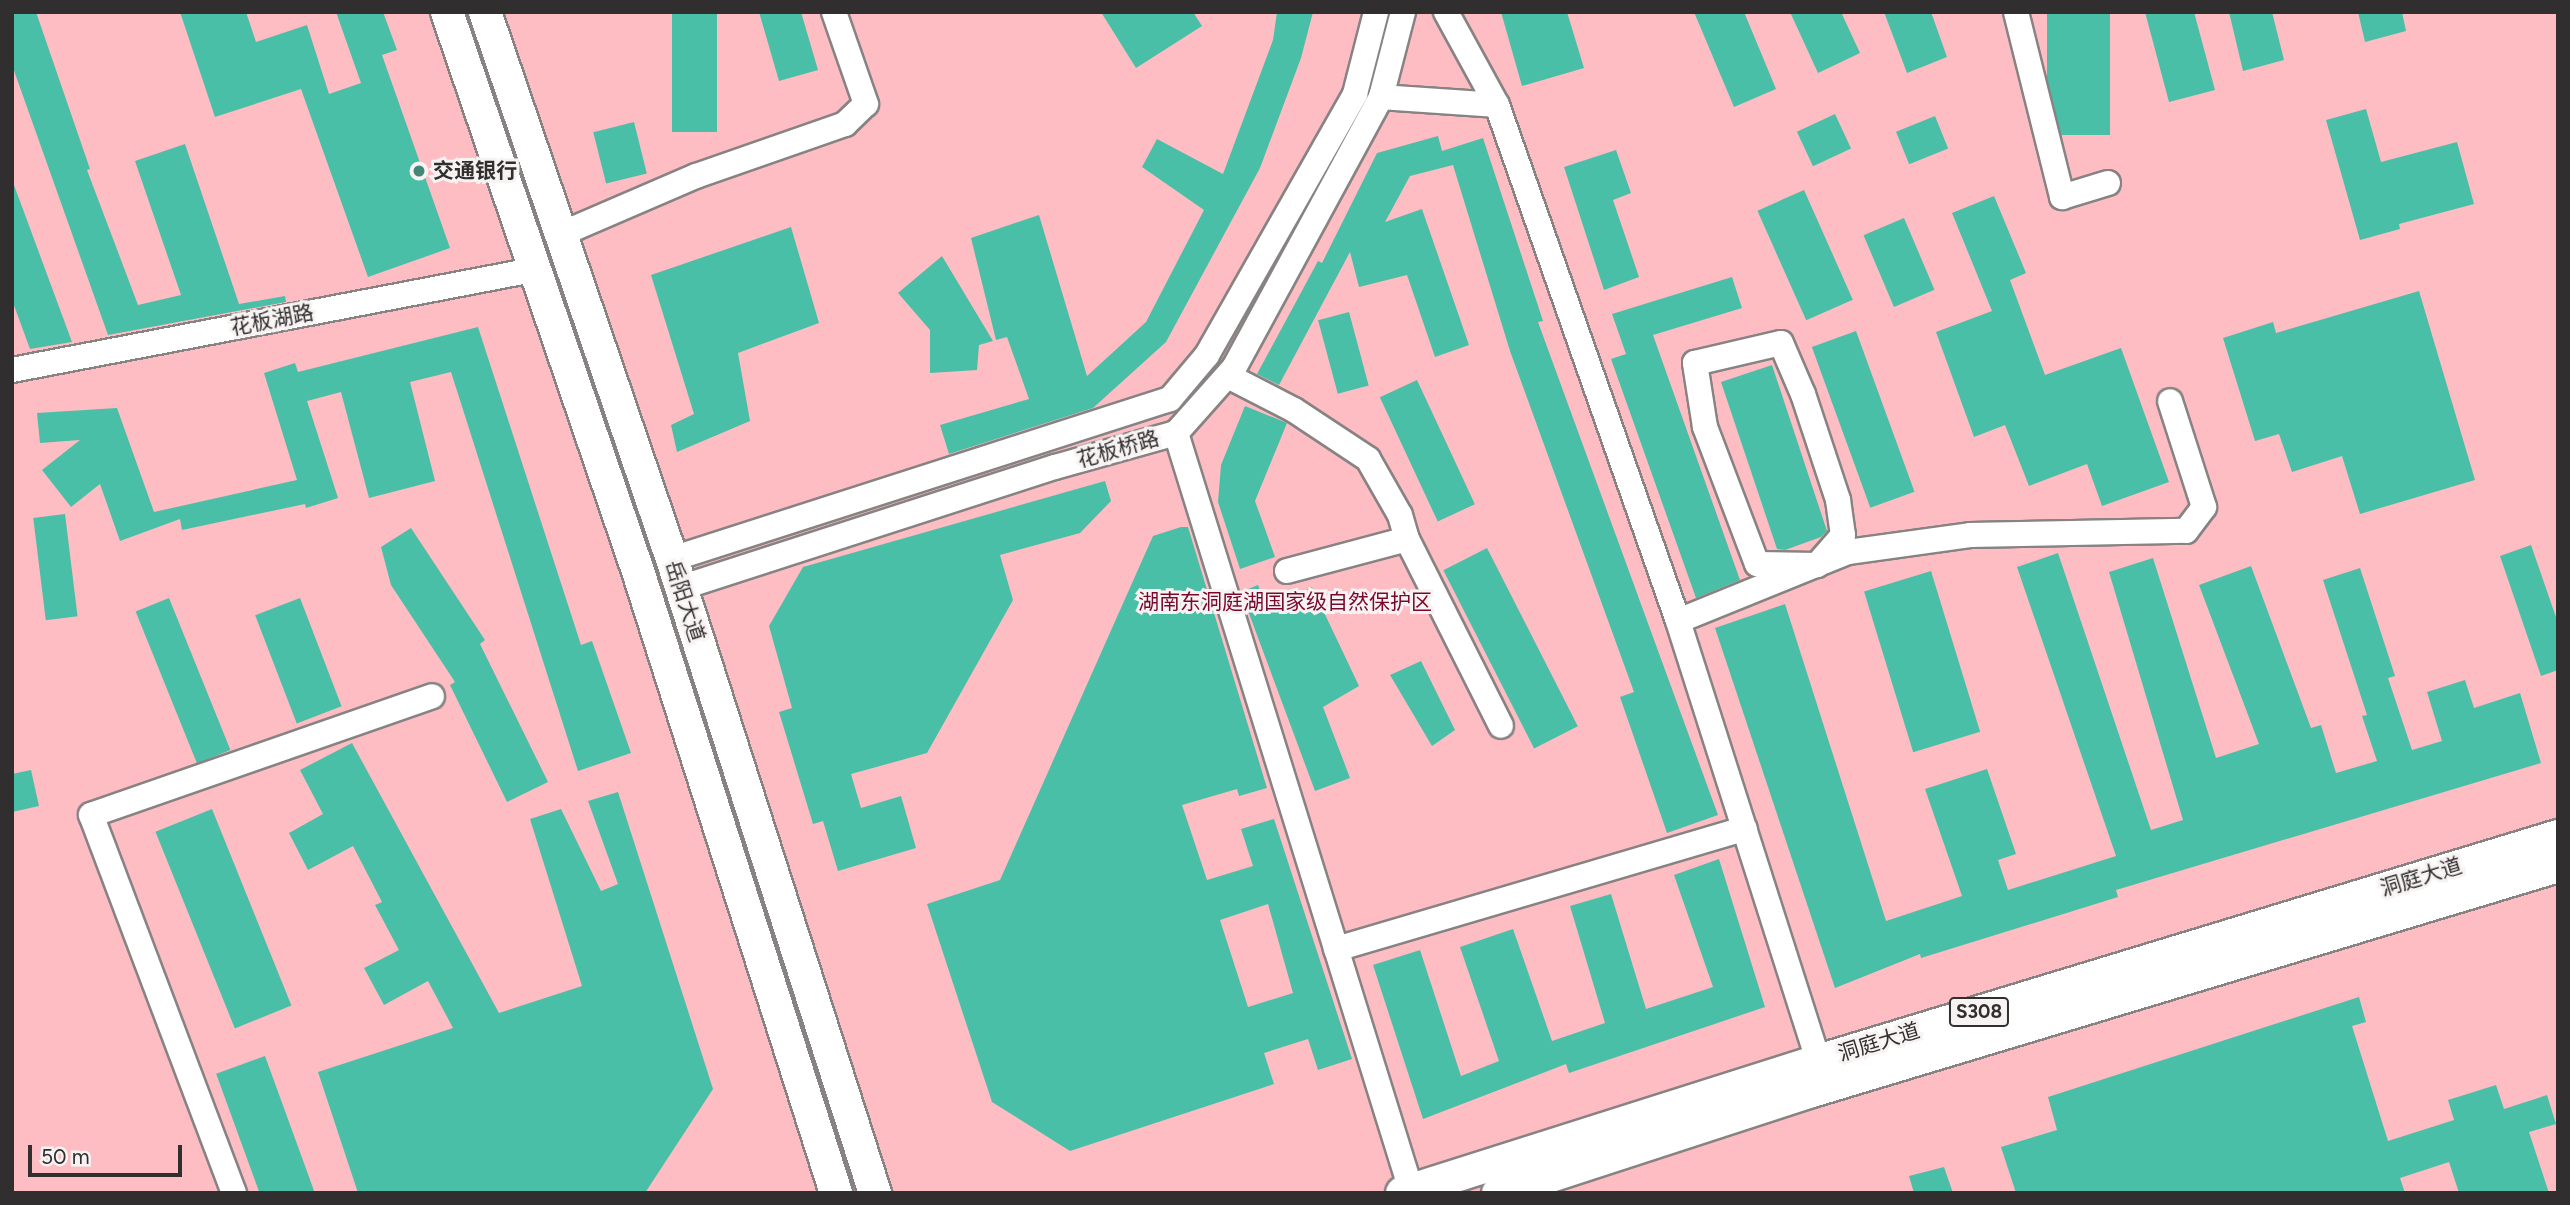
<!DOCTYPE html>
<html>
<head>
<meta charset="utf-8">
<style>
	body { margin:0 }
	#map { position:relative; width:2570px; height:1205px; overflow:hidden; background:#ebe6e6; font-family:Figtree,"Noto Sans SC",sans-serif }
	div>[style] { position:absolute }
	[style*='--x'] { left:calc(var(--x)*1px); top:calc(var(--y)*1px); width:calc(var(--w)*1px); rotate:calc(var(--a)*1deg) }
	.green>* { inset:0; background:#febcc3; transform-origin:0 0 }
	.building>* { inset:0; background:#4abfa7; transform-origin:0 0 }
	.roads { filter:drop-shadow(2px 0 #878383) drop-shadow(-2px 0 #878383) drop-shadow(0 2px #878383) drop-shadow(0 -2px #878383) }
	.minor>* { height:24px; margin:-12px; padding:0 12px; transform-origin:12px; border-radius:12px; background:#fff }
	.major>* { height:32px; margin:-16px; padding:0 16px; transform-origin:16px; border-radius:16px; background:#fff }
	.dots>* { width:19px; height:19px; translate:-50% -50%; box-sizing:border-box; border:4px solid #f8f3f3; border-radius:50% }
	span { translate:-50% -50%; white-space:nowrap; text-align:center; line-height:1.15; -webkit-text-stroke:6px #f8f3f3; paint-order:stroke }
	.shield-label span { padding:2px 5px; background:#f8f3f3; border:2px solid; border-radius:5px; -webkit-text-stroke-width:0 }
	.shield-label { font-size:19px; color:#302e2f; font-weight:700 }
	.poi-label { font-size:21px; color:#302e2f; font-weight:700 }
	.left { translate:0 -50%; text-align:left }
	.street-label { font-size:21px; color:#302e2f }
	.park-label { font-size:21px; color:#79092c }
	.frame { position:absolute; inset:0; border:14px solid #302e2f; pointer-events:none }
	.scale { position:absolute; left:28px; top:1145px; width:154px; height:32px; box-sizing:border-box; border:4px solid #302e2f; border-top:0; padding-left:9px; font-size:21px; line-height:24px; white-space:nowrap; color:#302e2f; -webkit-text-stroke:5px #f8f3f3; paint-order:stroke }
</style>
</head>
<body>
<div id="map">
	<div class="green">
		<div style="left:12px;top:12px;width:2546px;height:1181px"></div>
	</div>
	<div class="building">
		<div style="clip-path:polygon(12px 12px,36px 12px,90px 169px,87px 170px,138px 305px,181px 295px,135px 161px,185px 144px,239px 304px,285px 296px,286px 302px,108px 335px,12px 65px)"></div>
		<div style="clip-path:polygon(180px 12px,246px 12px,256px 42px,307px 25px,329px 94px,361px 83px,336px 12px,383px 12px,397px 50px,382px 55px,450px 248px,368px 277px,301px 89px,215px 117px)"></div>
		<div style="left:672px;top:12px;width:45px;height:120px"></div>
		<div style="clip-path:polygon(759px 12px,801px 12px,818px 70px,779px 81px)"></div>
		<div style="clip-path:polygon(1101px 12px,1193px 12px,1202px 26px,1136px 68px)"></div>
		<div style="clip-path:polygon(1277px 12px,1313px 12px,1301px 58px,1260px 168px,1166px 342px,1093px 408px,949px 454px,940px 425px,1029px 399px,1007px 337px,996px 340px,971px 238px,1039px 215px,1087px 376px,1146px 322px,1204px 210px,1142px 167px,1157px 139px,1223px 174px,1273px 40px)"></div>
		<div style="clip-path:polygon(1501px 12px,1567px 12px,1584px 68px,1522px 86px)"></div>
		<div style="clip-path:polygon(1694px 12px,1744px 12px,1776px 89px,1734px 107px)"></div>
		<div style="clip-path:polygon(1790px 12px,1841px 12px,1860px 53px,1818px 73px)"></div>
		<div style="clip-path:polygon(1884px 12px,1931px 12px,1947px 57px,1907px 73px)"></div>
		<div style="left:2047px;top:12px;width:63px;height:123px"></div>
		<div style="clip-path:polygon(2145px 12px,2194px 12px,2215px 90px,2169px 102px)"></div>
		<div style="clip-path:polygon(2229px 12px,2272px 12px,2284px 60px,2243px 71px)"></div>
		<div style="clip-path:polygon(2358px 12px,2402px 12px,2406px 31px,2365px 42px)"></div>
		<div style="clip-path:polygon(2366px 109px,2381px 162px,2457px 142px,2474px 204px,2399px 224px,2400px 229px,2360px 240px,2326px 120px)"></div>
		<div style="left:1835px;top:114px;width:38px;height:42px;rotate:65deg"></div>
		<div style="left:1935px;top:116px;width:35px;height:42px;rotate:68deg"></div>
		<div style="left:634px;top:122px;width:53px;height:42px;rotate:76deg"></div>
		<div style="clip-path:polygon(1438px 136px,1442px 151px,1483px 138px,1543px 321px,1538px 322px,1718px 815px,1667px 833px,1620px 697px,1634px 692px,1510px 351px,1453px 165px,1410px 176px,1385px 222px,1422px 209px,1469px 345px,1435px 357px,1407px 275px,1359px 287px,1350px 252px,1279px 385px,1257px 374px,1318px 261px,1322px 263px,1377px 153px)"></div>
		<div style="clip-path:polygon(1616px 150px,1631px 193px,1613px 200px,1639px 277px,1604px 290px,1564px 167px)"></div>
		<div style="clip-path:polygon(14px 185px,72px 342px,30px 349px,12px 300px)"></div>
		<div style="left:1804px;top:190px;width:120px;height:51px;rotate:66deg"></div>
		<div style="clip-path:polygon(1994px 196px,2026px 273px,2010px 280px,2045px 375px,2121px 348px,2169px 482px,2102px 506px,2087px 464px,2029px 486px,2005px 425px,1974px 437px,1936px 332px,1992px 311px,1952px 213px)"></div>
		<div style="left:1904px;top:218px;width:78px;height:44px;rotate:67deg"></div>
		<div style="clip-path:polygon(791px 227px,819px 323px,738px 353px,750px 421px,677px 452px,671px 425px,694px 414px,651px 275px)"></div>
		<div style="clip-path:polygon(942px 256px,993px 341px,979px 345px,977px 370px,930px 373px,930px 330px,898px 293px)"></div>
		<div style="clip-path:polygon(1732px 277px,1742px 308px,1653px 335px,1740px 580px,1696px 598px,1611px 359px,1626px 354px,1612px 314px)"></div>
		<div style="clip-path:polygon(2419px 291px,2475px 480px,2360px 514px,2342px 456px,2292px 472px,2279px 434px,2255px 441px,2223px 338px,2273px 322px,2276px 333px)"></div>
		<div style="left:1349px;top:312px;width:76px;height:32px;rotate:75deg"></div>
		<div style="clip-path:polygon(478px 327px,581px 645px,592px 641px,631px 753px,578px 771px,451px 372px,410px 382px,435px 481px,369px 498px,341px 392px,307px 401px,338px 498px,306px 508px,305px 504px,182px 530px,180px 519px,120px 541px,100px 484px,71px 507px,42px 470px,80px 440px,40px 443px,37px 413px,117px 408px,154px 512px,297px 480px,264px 373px,295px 363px,298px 372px)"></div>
		<div style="left:1856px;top:331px;width:171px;height:47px;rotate:70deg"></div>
		<div style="clip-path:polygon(1772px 365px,1827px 531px,1821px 537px,1785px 550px,1777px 549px,1721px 382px)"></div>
		<div style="left:1417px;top:380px;width:137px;height:41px;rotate:65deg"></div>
		<div style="clip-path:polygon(1245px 406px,1287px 423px,1255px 501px,1275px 557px,1240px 569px,1218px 502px,1221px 465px)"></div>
		<div style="clip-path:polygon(1105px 481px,1111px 501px,1080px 533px,1000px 555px,1013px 600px,927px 753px,851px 774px,861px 808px,901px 796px,916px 848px,838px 871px,823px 821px,813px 824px,779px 712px,792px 708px,769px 626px,803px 567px)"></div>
		<div style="left:65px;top:514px;width:103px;height:32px;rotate:83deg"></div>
		<div style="clip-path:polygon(evenodd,1181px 527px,1188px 527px,1267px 788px,1239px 796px,1237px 789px,1182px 805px,1207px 880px,1253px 866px,1241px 829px,1274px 819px,1352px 1059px,1318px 1070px,1308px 1039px,1264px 1053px,1274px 1084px,1070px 1151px,992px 1102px,927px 904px,1000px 880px,1153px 536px,1181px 527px,1268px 904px,1293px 993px,1248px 1007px,1220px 920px,1268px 904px)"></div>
		<div style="clip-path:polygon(411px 528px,485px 640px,480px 644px,548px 782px,507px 802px,450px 685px,455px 682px,391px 585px,381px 547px)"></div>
		<div style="clip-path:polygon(2531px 545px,2558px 623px,2558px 670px,2541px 676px,2500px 556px)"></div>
		<div style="left:1487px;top:548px;width:200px;height:49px;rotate:63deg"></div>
		<div style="clip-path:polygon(2058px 553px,2151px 830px,2183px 820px,2109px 572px,2153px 558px,2216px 758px,2259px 744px,2199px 585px,2251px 566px,2311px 728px,2321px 725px,2336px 773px,2377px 761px,2362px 716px,2367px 715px,2323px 580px,2360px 568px,2395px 676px,2388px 678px,2412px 750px,2442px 741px,2427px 692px,2465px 680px,2474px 708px,2520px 693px,2541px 763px,2116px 890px,2118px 897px,1921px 958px,1920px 954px,1835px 988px,1715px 628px,1785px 604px,1886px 921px,1962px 896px,1925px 789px,1987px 769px,2016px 854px,1998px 860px,2008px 890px,2116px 856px,2017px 567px)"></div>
		<div style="left:1931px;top:571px;width:168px;height:70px;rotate:73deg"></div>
		<div style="clip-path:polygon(1258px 585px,1268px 610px,1312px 587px,1359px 686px,1323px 707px,1350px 778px,1315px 791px,1241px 592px)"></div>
		<div style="left:169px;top:598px;width:164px;height:36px;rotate:68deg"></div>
		<div style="left:300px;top:598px;width:116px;height:48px;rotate:69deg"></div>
		<div style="clip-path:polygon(1421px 661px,1455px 730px,1432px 746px,1390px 675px)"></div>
		<div style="clip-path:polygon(352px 743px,499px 1013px,582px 986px,530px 819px,561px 809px,601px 891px,618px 884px,588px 801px,618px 792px,713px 1089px,645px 1193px,358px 1193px,318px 1072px,453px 1028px,428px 981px,384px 1005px,364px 968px,399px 950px,375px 905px,382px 902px,353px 846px,308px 870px,289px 833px,323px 814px,300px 770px)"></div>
		<div style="clip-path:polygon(31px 770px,39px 806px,12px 812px,12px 774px)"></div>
		<div style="left:212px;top:809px;width:212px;height:61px;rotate:68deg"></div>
		<div style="clip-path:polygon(1719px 859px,1765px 1007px,1569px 1073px,1566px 1064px,1423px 1119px,1373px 965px,1420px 950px,1461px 1076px,1499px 1061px,1460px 947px,1513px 929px,1552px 1041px,1605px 1023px,1570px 906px,1611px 894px,1646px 1009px,1713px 987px,1674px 875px)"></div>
		<div style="clip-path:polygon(2359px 997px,2366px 1022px,2352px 1026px,2388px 1141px,2454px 1120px,2448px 1100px,2496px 1085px,2504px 1109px,2547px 1095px,2556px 1124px,2529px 1132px,2549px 1193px,2459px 1193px,2449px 1162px,2400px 1178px,2405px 1193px,2016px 1193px,2001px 1147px,2057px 1130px,2048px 1097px)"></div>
		<div style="left:265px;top:1056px;width:145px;height:52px;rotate:70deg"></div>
		<div style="clip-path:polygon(1944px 1167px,1953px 1193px,1914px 1193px,1909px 1176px)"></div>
	</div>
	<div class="roads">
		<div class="minor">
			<div style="--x:1446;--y:12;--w:106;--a:61.3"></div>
			<div style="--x:1497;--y:105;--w:547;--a:70.67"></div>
			<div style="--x:1678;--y:621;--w:462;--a:72.3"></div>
			<div style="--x:2016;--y:12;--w:191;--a:76"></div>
			<div style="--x:2062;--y:197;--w:48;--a:-16.9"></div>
			<div style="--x:1381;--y:97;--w:116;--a:3.9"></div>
			<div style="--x:559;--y:235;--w:149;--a:-23.3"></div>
			<div style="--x:696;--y:176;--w:158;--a:-19.2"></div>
			<div style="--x:845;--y:124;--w:29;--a:-44"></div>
			<div style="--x:866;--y:104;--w:97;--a:-109.2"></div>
			<div style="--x:1781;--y:343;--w:56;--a:66.7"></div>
			<div style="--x:1803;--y:394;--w:112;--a:71.7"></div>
			<div style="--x:1838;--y:500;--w:35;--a:82"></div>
			<div style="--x:1843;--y:535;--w:40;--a:131"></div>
			<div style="--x:1817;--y:565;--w:60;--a:-179"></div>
			<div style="--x:1757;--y:564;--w:147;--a:-110.8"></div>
			<div style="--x:1705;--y:427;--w:65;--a:-98.9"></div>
			<div style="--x:1695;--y:363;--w:88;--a:-13.1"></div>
			<div style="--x:12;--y:370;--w:531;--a:-10.87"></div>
			<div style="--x:1228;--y:376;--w:74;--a:27.3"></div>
			<div style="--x:1294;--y:410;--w:89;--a:33.5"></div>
			<div style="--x:1368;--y:459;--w:64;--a:60.3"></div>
			<div style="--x:1400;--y:515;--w:25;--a:74"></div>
			<div style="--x:1407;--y:539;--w:209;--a:63.3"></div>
			<div style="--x:1176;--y:433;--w:796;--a:72.75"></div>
			<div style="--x:672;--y:559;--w:523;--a:-17.81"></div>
			<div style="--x:1170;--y:399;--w:57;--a:-49.9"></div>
			<div style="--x:1207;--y:355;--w:300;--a:-60.4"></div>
			<div style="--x:1355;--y:94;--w:85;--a:-75.6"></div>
			<div style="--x:1287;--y:571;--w:124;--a:-14.9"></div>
			<div style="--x:680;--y:588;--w:394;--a:-17.9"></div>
			<div style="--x:1055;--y:467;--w:126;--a:-15.7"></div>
			<div style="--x:1176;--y:433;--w:87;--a:-48.3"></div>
			<div style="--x:1234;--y:368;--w:308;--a:-61.5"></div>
			<div style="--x:1381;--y:97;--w:88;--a:-75.5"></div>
			<div style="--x:1678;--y:621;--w:183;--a:-22.1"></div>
			<div style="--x:1848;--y:552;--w:123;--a:-7.9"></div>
			<div style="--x:1970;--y:535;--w:216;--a:-1.1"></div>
			<div style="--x:2186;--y:531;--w:30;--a:-53"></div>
			<div style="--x:2204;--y:507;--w:111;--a:-107.8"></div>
			<div style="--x:1336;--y:949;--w:426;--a:-16.4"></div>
			<div style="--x:234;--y:1193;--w:404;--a:-110.7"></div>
			<div style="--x:91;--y:815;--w:361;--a:-19.2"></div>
		</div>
		<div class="major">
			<div style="--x:447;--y:12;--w:591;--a:71.14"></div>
			<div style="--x:638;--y:571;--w:653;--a:72.34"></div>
			<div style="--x:485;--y:12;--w:578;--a:71.13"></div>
			<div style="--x:672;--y:559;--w:666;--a:72.25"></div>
			<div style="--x:1402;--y:1193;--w:436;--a:-17.6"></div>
			<div style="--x:1818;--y:1061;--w:773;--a:-16.91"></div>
			<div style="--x:1498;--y:1193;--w:330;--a:-18"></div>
			<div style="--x:1812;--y:1091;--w:779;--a:-16.78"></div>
		</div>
	</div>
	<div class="dots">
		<div style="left:419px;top:171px;background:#448677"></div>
	</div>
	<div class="shield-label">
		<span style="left:1979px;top:1012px">S308</span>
	</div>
	<div class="poi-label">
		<span class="left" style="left:433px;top:171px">交通银行</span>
	</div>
	<div class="street-label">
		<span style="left:272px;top:320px;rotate:-11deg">花板湖路</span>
		<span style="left:1118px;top:449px;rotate:-16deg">花板桥路</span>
		<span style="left:685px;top:601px;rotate:72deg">岳阳大道</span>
		<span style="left:2421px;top:877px;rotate:-17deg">洞庭大道</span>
		<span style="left:1879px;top:1042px;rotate:-17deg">洞庭大道</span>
	</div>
	<div class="park-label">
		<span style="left:1285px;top:602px">湖南东洞庭湖国家级自然保护区</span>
	</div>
	<div class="frame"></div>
	<div class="scale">50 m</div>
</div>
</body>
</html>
